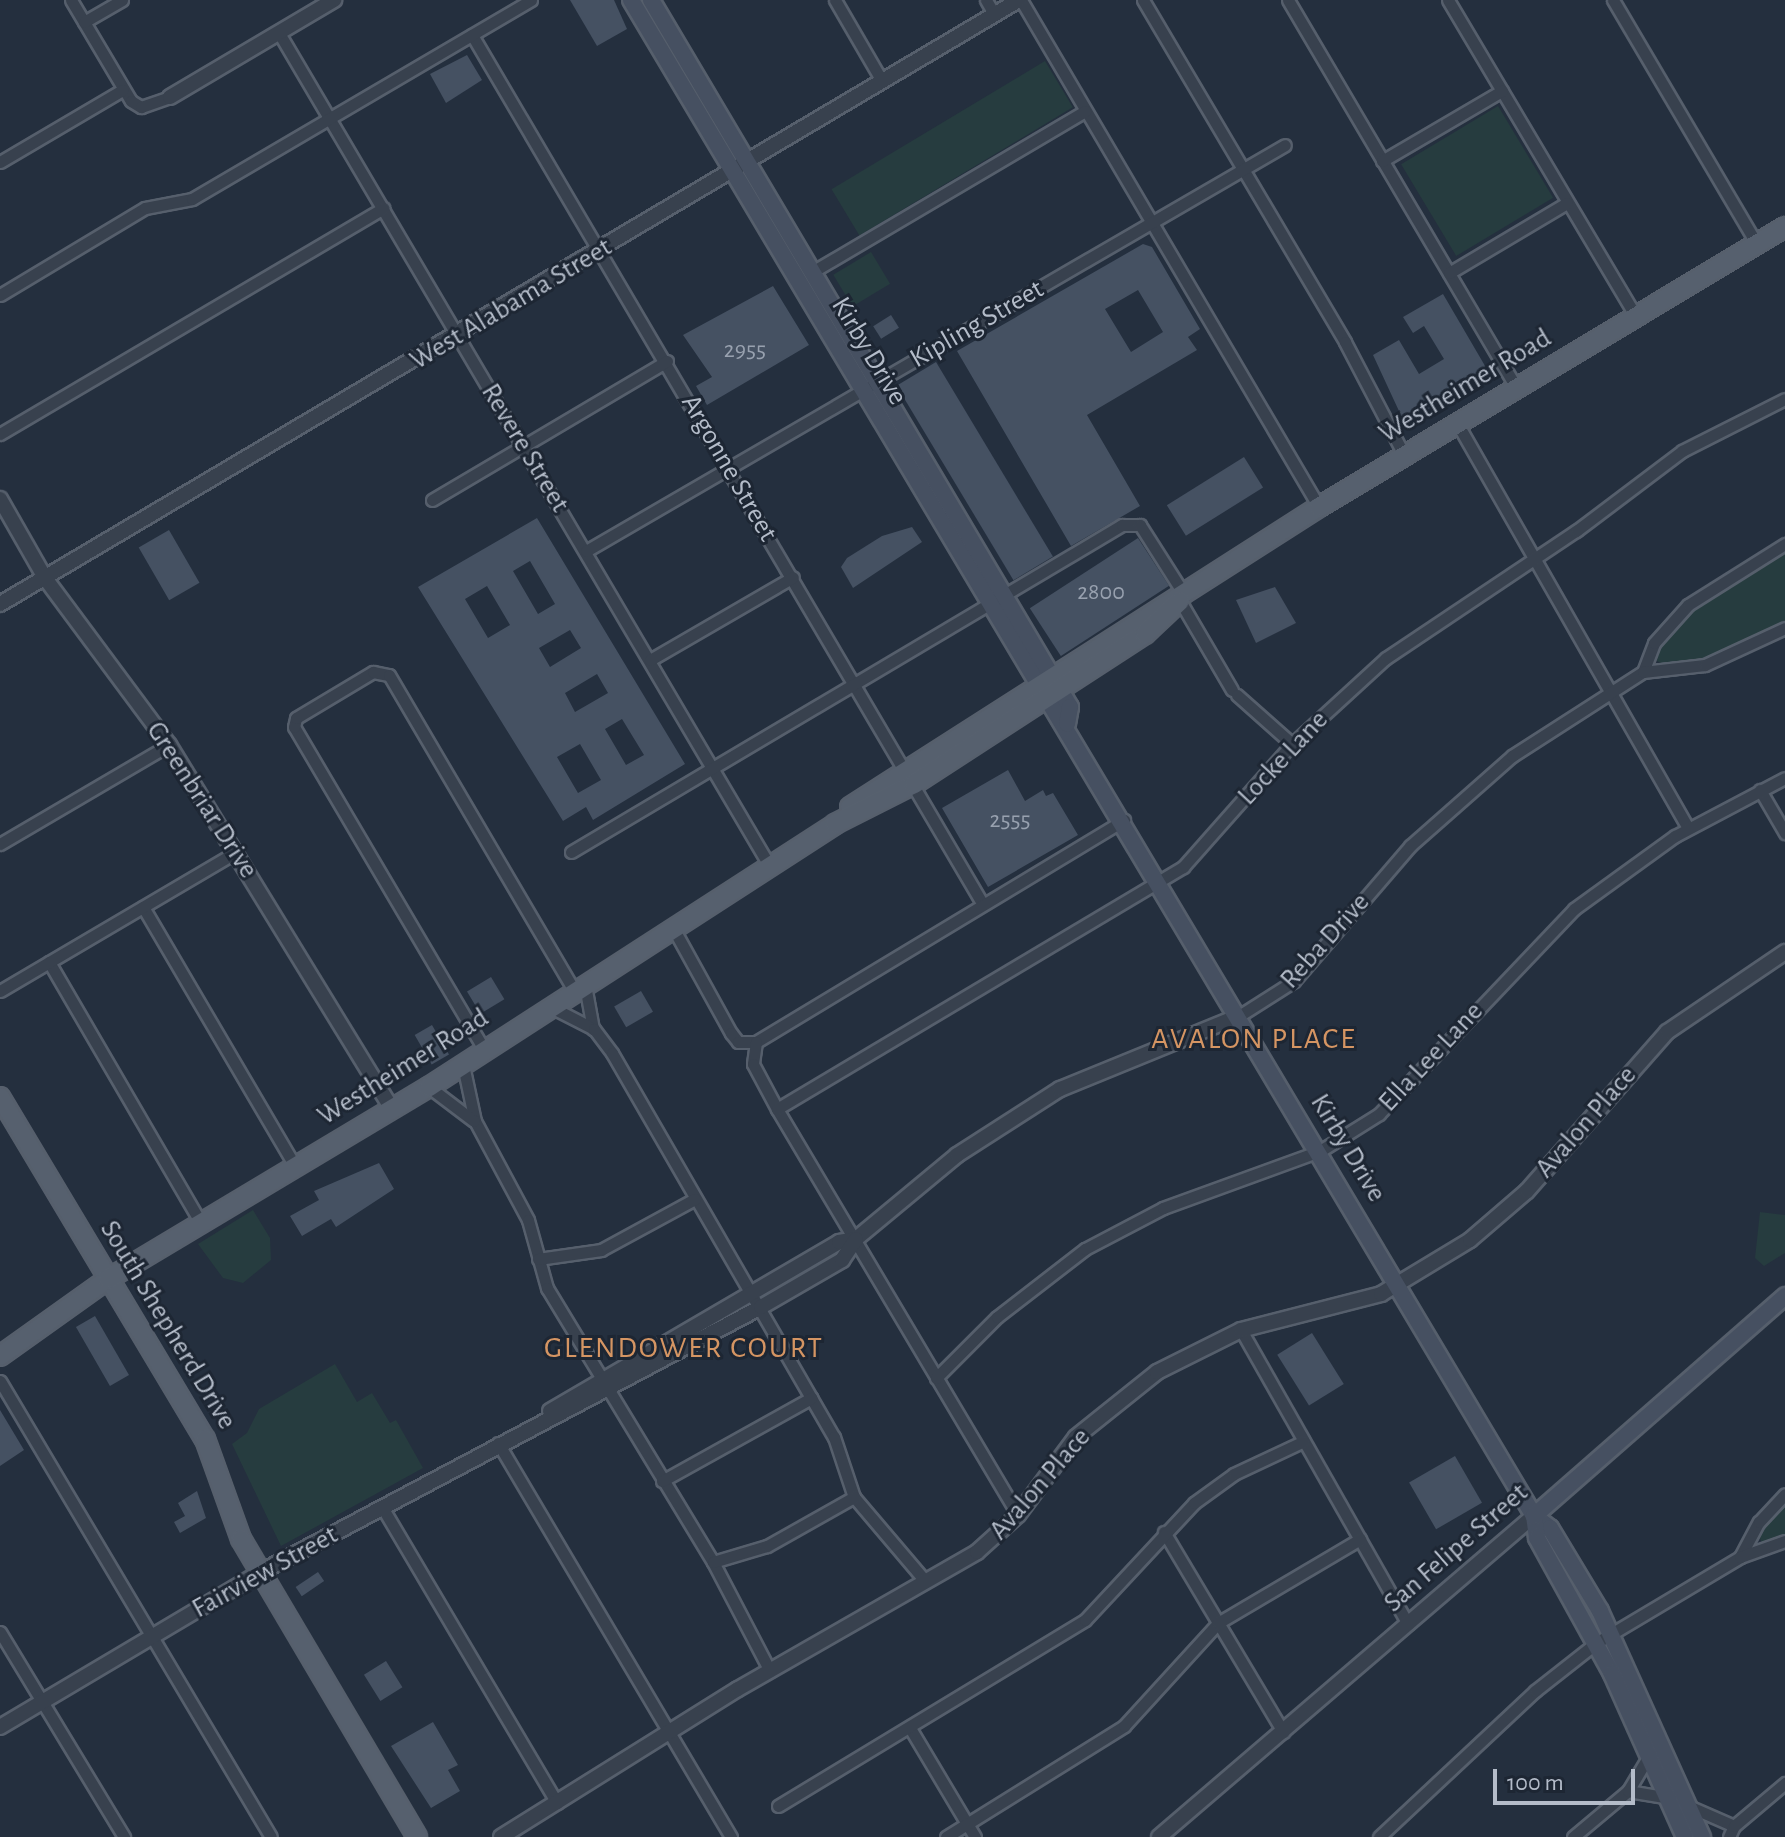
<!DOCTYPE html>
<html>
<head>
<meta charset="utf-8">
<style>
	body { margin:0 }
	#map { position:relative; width:1785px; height:1837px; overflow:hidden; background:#242f3e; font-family:"Alegreya Sans",sans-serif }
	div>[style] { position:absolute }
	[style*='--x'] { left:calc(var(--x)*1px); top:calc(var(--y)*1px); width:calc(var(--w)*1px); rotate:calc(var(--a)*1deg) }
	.green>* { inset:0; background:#263c3f; transform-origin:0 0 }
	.building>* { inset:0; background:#455162; transform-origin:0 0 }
	.roads { filter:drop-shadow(2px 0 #565f6c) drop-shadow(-2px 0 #565f6c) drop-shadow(0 2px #565f6c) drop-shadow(0 -2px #565f6c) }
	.minor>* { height:11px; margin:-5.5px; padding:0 5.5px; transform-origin:5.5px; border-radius:5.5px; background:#38414e }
	.tertiary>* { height:14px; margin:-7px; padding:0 7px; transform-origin:7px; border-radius:7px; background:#38414e }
	.secondary>* { height:16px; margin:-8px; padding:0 8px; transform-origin:8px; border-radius:8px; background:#465061 }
	.primary>* { height:18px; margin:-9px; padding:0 9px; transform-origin:9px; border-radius:9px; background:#56606e }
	span { translate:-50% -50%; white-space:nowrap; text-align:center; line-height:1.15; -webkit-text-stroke:6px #1d2633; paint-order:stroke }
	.number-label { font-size:24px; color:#98a1af }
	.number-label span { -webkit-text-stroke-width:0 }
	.street-label { font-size:28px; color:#b4bcc9 }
	.neighbourhood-label { font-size:30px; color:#d59563; letter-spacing:2px }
	.scale { position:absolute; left:1493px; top:1769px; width:142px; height:36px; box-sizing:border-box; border:4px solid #b4bcc9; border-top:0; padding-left:10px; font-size:24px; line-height:28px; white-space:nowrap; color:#b4bcc9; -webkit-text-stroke:6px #1d2633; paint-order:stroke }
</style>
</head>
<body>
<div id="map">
	<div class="green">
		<div style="left:1045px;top:61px;width:54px;height:249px;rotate:59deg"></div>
		<div style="left:1498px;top:106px;width:107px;height:113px;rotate:59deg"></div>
		<div style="left:871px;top:252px;width:37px;height:44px;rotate:59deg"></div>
		<div style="clip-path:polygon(1785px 548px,1785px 623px,1704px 661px,1671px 668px,1657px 661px,1659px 644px,1691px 609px)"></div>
		<div style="clip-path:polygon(253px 1210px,270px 1238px,271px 1260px,243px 1283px,223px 1278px,198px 1244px)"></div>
		<div style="clip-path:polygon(1760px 1212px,1785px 1215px,1785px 1253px,1764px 1266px,1755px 1258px)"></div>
		<div style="clip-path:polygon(335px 1364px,357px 1402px,372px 1393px,390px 1423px,396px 1420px,423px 1468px,281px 1546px,232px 1444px,247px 1433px,259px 1409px)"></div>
		<div style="clip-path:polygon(1785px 1503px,1785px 1535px,1762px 1543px,1757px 1532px)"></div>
	</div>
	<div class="building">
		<div style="clip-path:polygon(570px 0,614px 0,627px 29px,597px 46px)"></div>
		<div style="clip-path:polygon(467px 55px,482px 80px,446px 103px,430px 74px)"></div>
		<div style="clip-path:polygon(evenodd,1143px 244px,1152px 247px,1200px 329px,1188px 337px,1197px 350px,1087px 415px,1140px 506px,1071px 546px,957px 351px,1143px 244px,1138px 290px,1163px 332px,1131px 352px,1105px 309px,1138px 290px)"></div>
		<div style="clip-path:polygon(773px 286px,809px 345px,707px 405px,696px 386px,712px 377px,683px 335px)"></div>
		<div style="clip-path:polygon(1443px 294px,1488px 371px,1405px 424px,1373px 355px,1399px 340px,1419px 374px,1444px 359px,1424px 326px,1413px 333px,1403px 317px)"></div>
		<div style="left:891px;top:315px;width:15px;height:21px;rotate:58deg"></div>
		<div style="left:936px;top:362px;width:227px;height:46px;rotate:59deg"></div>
		<div style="left:1244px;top:457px;width:36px;height:91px;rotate:58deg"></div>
		<div style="clip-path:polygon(evenodd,537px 518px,685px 764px,593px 820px,586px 807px,563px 821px,418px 587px,537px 518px,530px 561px,555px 604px,538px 614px,513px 571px,530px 561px,537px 518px,487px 586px,510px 625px,488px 638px,465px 599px,487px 586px,537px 518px,570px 630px,581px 648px,550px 667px,539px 648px,570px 630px,537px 518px,597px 674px,608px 693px,575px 712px,565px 693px,597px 674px,537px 518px,622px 719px,644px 755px,626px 765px,605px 729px,622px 719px,537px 518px,580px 744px,601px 780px,578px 793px,557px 757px,580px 744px)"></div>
		<div style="clip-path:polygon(912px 527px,922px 542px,853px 588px,841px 567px,847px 558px,882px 536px)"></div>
		<div style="left:169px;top:530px;width:61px;height:35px;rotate:60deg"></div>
		<div style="left:1138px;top:538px;width:57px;height:129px;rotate:57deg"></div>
		<div style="clip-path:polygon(1275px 587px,1296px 623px,1256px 643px,1236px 600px)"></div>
		<div style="clip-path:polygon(1008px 770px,1025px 801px,1043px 790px,1046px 796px,1053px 793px,1078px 835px,988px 887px,942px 808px)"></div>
		<div style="left:491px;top:977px;width:26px;height:28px;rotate:59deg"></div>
		<div style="left:641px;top:991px;width:24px;height:31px;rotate:60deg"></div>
		<div style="left:432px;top:1025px;width:34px;height:20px;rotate:60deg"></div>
		<div style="clip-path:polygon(379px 1163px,394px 1189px,336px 1227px,331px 1219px,302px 1236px,290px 1216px,319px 1200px,314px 1191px)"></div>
		<div style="left:95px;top:1316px;width:68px;height:22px;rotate:60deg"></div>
		<div style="left:1312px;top:1333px;width:60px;height:41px;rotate:58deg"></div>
		<div style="clip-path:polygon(0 1410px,24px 1450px,0 1466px)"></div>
		<div style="left:1455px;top:1456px;width:54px;height:53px;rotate:60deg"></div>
		<div style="clip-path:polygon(197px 1491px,206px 1518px,180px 1533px,174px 1522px,185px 1516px,178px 1503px)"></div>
		<div style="left:318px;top:1572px;width:11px;height:27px;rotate:56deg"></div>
		<div style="left:386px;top:1661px;width:31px;height:26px;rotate:58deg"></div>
		<div style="clip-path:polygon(433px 1722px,458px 1765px,448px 1770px,460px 1791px,431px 1808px,391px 1746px)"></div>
	</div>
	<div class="roads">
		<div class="minor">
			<div style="--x:71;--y:0;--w:117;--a:59.3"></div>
			<div style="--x:131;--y:101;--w:12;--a:31"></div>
			<div style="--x:141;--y:107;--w:31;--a:-19"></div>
			<div style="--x:835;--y:0;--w:94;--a:59.9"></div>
			<div style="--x:986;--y:0;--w:16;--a:60"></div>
			<div style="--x:1021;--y:0;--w:588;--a:59.55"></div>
			<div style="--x:1143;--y:0;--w:397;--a:59.4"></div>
			<div style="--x:1345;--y:342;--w:127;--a:62.4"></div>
			<div style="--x:1288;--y:0;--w:449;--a:59.5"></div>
			<div style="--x:1448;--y:0;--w:368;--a:59.3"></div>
			<div style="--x:1613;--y:0;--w:283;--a:59.5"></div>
			<div style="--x:84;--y:22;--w:44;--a:-30.1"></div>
			<div style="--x:279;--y:33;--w:966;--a:59.5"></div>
			<div style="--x:472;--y:35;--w:1007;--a:59.56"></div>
			<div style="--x:1382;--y:161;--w:139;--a:-30.3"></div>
			<div style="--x:0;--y:162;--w:142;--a:-30.5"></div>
			<div style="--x:812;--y:272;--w:317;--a:-30.5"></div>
			<div style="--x:1449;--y:273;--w:137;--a:-30.7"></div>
			<div style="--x:0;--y:295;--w:169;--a:-31"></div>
			<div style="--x:145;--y:208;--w:48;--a:-10.8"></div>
			<div style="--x:192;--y:199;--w:393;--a:-30.4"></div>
			<div style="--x:1457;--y:423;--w:466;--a:60.3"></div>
			<div style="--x:0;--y:434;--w:445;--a:-30.5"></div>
			<div style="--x:432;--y:500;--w:273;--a:-30.6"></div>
			<div style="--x:586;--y:551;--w:808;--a:-30.15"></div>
			<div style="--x:1180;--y:601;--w:103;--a:59.7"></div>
			<div style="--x:650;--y:660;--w:165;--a:-30.1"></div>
			<div style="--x:1643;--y:672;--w:31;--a:-69"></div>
			<div style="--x:1654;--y:643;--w:51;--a:-48.2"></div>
			<div style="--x:1688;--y:605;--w:115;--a:-32.2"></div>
			<div style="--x:1237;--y:695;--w:74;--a:41.7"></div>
			<div style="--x:1760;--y:790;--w:50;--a:59.8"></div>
			<div style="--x:0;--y:844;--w:196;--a:-30.4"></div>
			<div style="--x:571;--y:852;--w:641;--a:-30.69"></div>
			<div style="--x:1122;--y:525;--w:18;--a:0"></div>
			<div style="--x:1140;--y:525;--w:84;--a:57.6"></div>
			<div style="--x:143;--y:907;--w:300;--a:59.6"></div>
			<div style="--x:673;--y:928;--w:120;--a:61.1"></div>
			<div style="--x:731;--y:1033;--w:11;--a:52"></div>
			<div style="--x:738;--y:1042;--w:18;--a:0"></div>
			<div style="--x:756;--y:1042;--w:430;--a:-31.1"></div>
			<div style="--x:49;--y:962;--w:302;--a:59.8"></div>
			<div style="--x:585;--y:985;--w:45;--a:79.7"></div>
			<div style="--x:0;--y:991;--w:274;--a:-30.5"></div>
			<div style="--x:551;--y:1007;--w:48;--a:27.1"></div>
			<div style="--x:594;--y:1029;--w:30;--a:53"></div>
			<div style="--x:612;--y:1053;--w:444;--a:60"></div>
			<div style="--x:834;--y:1437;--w:63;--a:71.6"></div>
			<div style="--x:854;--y:1497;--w:111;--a:49.7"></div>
			<div style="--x:1239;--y:1016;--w:65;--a:-32.5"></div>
			<div style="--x:1294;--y:981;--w:178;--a:-49.3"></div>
			<div style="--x:1410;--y:846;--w:136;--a:-41.4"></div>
			<div style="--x:1512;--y:756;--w:156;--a:-32.7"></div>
			<div style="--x:1643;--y:672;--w:62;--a:-6.4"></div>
			<div style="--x:1705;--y:665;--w:88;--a:-24.8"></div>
			<div style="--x:756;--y:1042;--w:22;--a:98"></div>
			<div style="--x:753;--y:1064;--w:51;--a:61.9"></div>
			<div style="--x:777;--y:1109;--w:472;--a:59.3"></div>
			<div style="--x:485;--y:1051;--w:376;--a:-120.5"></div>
			<div style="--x:294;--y:727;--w:9;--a:-77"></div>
			<div style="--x:296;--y:718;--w:90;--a:-30.9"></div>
			<div style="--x:373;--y:672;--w:16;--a:11"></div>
			<div style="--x:389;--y:675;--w:368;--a:59.6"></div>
			<div style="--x:463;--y:1065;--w:57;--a:77.9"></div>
			<div style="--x:475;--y:1121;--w:112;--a:61.8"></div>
			<div style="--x:528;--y:1220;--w:71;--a:74.4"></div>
			<div style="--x:547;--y:1288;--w:320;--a:58.8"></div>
			<div style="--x:713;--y:1562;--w:123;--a:62.4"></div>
			<div style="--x:429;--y:1087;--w:56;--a:37.1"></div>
			<div style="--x:777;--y:1109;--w:473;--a:-30.8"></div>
			<div style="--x:1183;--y:867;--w:164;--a:-48.5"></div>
			<div style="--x:1292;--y:744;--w:127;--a:-42.5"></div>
			<div style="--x:1386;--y:658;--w:229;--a:-33.8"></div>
			<div style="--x:1576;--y:531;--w:133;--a:-37"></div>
			<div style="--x:1682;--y:451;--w:115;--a:-26.8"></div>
			<div style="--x:538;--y:1259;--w:64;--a:-8.1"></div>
			<div style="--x:601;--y:1250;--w:107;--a:-28.5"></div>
			<div style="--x:1241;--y:1330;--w:338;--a:60.4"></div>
			<div style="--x:936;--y:1378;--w:86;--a:-45"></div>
			<div style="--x:997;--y:1317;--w:111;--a:-37.7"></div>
			<div style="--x:1085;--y:1249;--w:88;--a:-27.7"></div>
			<div style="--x:1163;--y:1208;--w:167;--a:-20"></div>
			<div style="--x:1320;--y:1151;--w:70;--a:-32.1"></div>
			<div style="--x:1379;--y:1114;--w:283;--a:-46.4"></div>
			<div style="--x:1574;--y:909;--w:125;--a:-35.9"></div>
			<div style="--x:1675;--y:836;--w:124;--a:-27.8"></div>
			<div style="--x:0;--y:1381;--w:530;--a:59.28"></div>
			<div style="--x:498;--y:1443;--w:458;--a:59.4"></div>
			<div style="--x:662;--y:1481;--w:171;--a:-29.1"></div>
			<div style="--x:382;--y:1507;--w:344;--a:59.4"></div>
			<div style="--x:1164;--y:1532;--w:233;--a:59.2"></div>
			<div style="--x:1740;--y:1557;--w:40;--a:-62"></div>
			<div style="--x:1759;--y:1522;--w:38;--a:-47"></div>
			<div style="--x:713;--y:1562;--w:56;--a:-16.5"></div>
			<div style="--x:767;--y:1546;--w:100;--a:-29.4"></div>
			<div style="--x:0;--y:1632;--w:240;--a:58.8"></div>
			<div style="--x:910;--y:1728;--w:127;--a:59.2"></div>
			<div style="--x:1628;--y:1791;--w:43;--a:9.5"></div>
			<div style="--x:1686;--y:1805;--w:52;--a:23.6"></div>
			<div style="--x:778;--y:1806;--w:359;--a:-31.2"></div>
			<div style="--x:1085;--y:1620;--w:160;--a:-47"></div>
			<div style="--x:1194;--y:1503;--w:49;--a:-35.9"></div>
			<div style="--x:1234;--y:1474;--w:77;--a:-25.2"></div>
			<div style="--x:946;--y:1837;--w:210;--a:-31.9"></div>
			<div style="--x:1124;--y:1726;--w:139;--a:-47.6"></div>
			<div style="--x:1218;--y:1623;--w:165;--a:-30.6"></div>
			<div style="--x:1379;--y:1837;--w:214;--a:-43.1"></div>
			<div style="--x:1535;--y:1691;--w:78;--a:-38.2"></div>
			<div style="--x:1596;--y:1643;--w:168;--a:-30.8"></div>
			<div style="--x:1740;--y:1557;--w:48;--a:-19.6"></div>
			<div style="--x:1573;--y:1837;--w:72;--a:-39.9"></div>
			<div style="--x:1628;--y:1791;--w:43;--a:-59.3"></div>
			<div style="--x:1729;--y:1837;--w:12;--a:-66"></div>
			<div style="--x:1734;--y:1826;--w:67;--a:-40.1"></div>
		</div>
		<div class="tertiary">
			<div style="--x:170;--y:97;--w:191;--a:-30.6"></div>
			<div style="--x:0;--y:499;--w:91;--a:60.3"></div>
			<div style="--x:45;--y:578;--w:208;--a:53.4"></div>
			<div style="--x:169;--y:745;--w:427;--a:58.5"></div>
			<div style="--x:0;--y:604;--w:1185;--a:-30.66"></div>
			<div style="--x:550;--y:1411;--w:335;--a:-30.3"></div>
			<div style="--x:839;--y:1242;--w:17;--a:-10"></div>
			<div style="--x:856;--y:1239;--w:131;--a:-39.7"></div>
			<div style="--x:957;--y:1155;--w:122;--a:-32.7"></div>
			<div style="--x:1060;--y:1089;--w:193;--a:-22.2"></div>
			<div style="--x:0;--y:1727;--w:304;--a:-30.7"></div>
			<div style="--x:261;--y:1572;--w:566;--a:-27.92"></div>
			<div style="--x:761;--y:1307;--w:94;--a:-30.1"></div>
			<div style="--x:842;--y:1260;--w:25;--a:-56"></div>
			<div style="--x:501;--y:1837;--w:279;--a:-32"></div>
			<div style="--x:738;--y:1689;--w:275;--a:-29.8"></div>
			<div style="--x:977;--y:1552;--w:55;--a:-42.1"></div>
			<div style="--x:1018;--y:1515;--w:97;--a:-53.4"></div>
			<div style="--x:1076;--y:1437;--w:104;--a:-38.7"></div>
			<div style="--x:1157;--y:1372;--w:94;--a:-26.6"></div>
			<div style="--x:1241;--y:1330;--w:145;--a:-14.4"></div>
			<div style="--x:1381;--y:1294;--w:104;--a:-31.2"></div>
			<div style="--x:1470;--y:1240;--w:75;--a:-40.7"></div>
			<div style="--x:1527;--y:1191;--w:212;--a:-48.6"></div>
			<div style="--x:1667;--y:1032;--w:143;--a:-34.1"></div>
			<div style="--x:1159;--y:1837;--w:494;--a:-40.6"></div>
		</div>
		<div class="secondary">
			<div style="--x:631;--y:0;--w:1765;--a:59.22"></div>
			<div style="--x:1534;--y:1516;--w:20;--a:37"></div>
			<div style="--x:1550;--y:1528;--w:97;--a:58.9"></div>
			<div style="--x:1600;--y:1611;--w:248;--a:65.7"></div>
			<div style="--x:651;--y:0;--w:822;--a:59.35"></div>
			<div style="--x:1070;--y:707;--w:17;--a:100"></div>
			<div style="--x:1534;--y:1516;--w:22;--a:82"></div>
			<div style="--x:1537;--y:1538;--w:155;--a:61.1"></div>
			<div style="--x:1612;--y:1674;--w:179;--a:65.9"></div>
			<div style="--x:1534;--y:1516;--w:334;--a:-41.2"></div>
		</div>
		<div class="primary">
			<div style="--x:850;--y:807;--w:557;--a:-32.61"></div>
			<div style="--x:1319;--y:507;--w:544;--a:-31"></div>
			<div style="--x:0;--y:1097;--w:399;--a:59.1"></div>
			<div style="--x:205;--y:1439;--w:106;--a:70.2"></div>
			<div style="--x:241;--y:1539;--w:346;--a:59.4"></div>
			<div style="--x:0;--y:1356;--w:133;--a:-35.5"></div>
			<div style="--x:108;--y:1279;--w:374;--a:-30.9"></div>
			<div style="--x:429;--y:1087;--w:484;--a:-32.9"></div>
			<div style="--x:835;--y:824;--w:89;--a:-26.9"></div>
			<div style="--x:914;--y:784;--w:275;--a:-33"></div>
			<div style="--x:1145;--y:634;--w:48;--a:-43.3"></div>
		</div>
	</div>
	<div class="number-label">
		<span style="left:745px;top:351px">2955</span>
		<span style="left:1101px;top:593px">2800</span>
		<span style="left:1010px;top:821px">2555</span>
	</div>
	<div class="street-label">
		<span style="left:511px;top:304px;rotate:-31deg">West Alabama Street</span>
		<span style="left:977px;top:324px;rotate:-30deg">Kipling Street</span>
		<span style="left:869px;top:351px;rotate:59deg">Kirby Drive</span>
		<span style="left:1465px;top:386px;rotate:-31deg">Westheimer Road</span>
		<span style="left:525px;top:448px;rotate:59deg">Revere Street</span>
		<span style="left:729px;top:468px;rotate:60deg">Argonne Street</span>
		<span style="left:1283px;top:758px;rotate:-47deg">Locke Lane</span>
		<span style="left:202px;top:800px;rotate:57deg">Greenbriar Drive</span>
		<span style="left:1325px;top:941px;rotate:-48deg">Reba Drive</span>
		<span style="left:1431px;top:1057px;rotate:-47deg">Ella Lee Lane</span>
		<span style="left:403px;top:1067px;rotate:-32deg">Westheimer Road</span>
		<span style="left:1586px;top:1122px;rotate:-49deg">Avalon Place</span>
		<span style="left:1348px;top:1148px;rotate:59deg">Kirby Drive</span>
		<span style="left:168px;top:1325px;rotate:59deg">South Shepherd Drive</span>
		<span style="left:1040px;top:1484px;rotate:-49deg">Avalon Place</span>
		<span style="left:1456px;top:1548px;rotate:-41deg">San Felipe Street</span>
		<span style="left:265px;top:1572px;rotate:-29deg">Fairview Street</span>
	</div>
	<div class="neighbourhood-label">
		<span style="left:1254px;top:1039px">AVALON PLACE</span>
		<span style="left:684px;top:1348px">GLENDOWER COURT</span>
	</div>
	<div class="scale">100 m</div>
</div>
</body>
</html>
